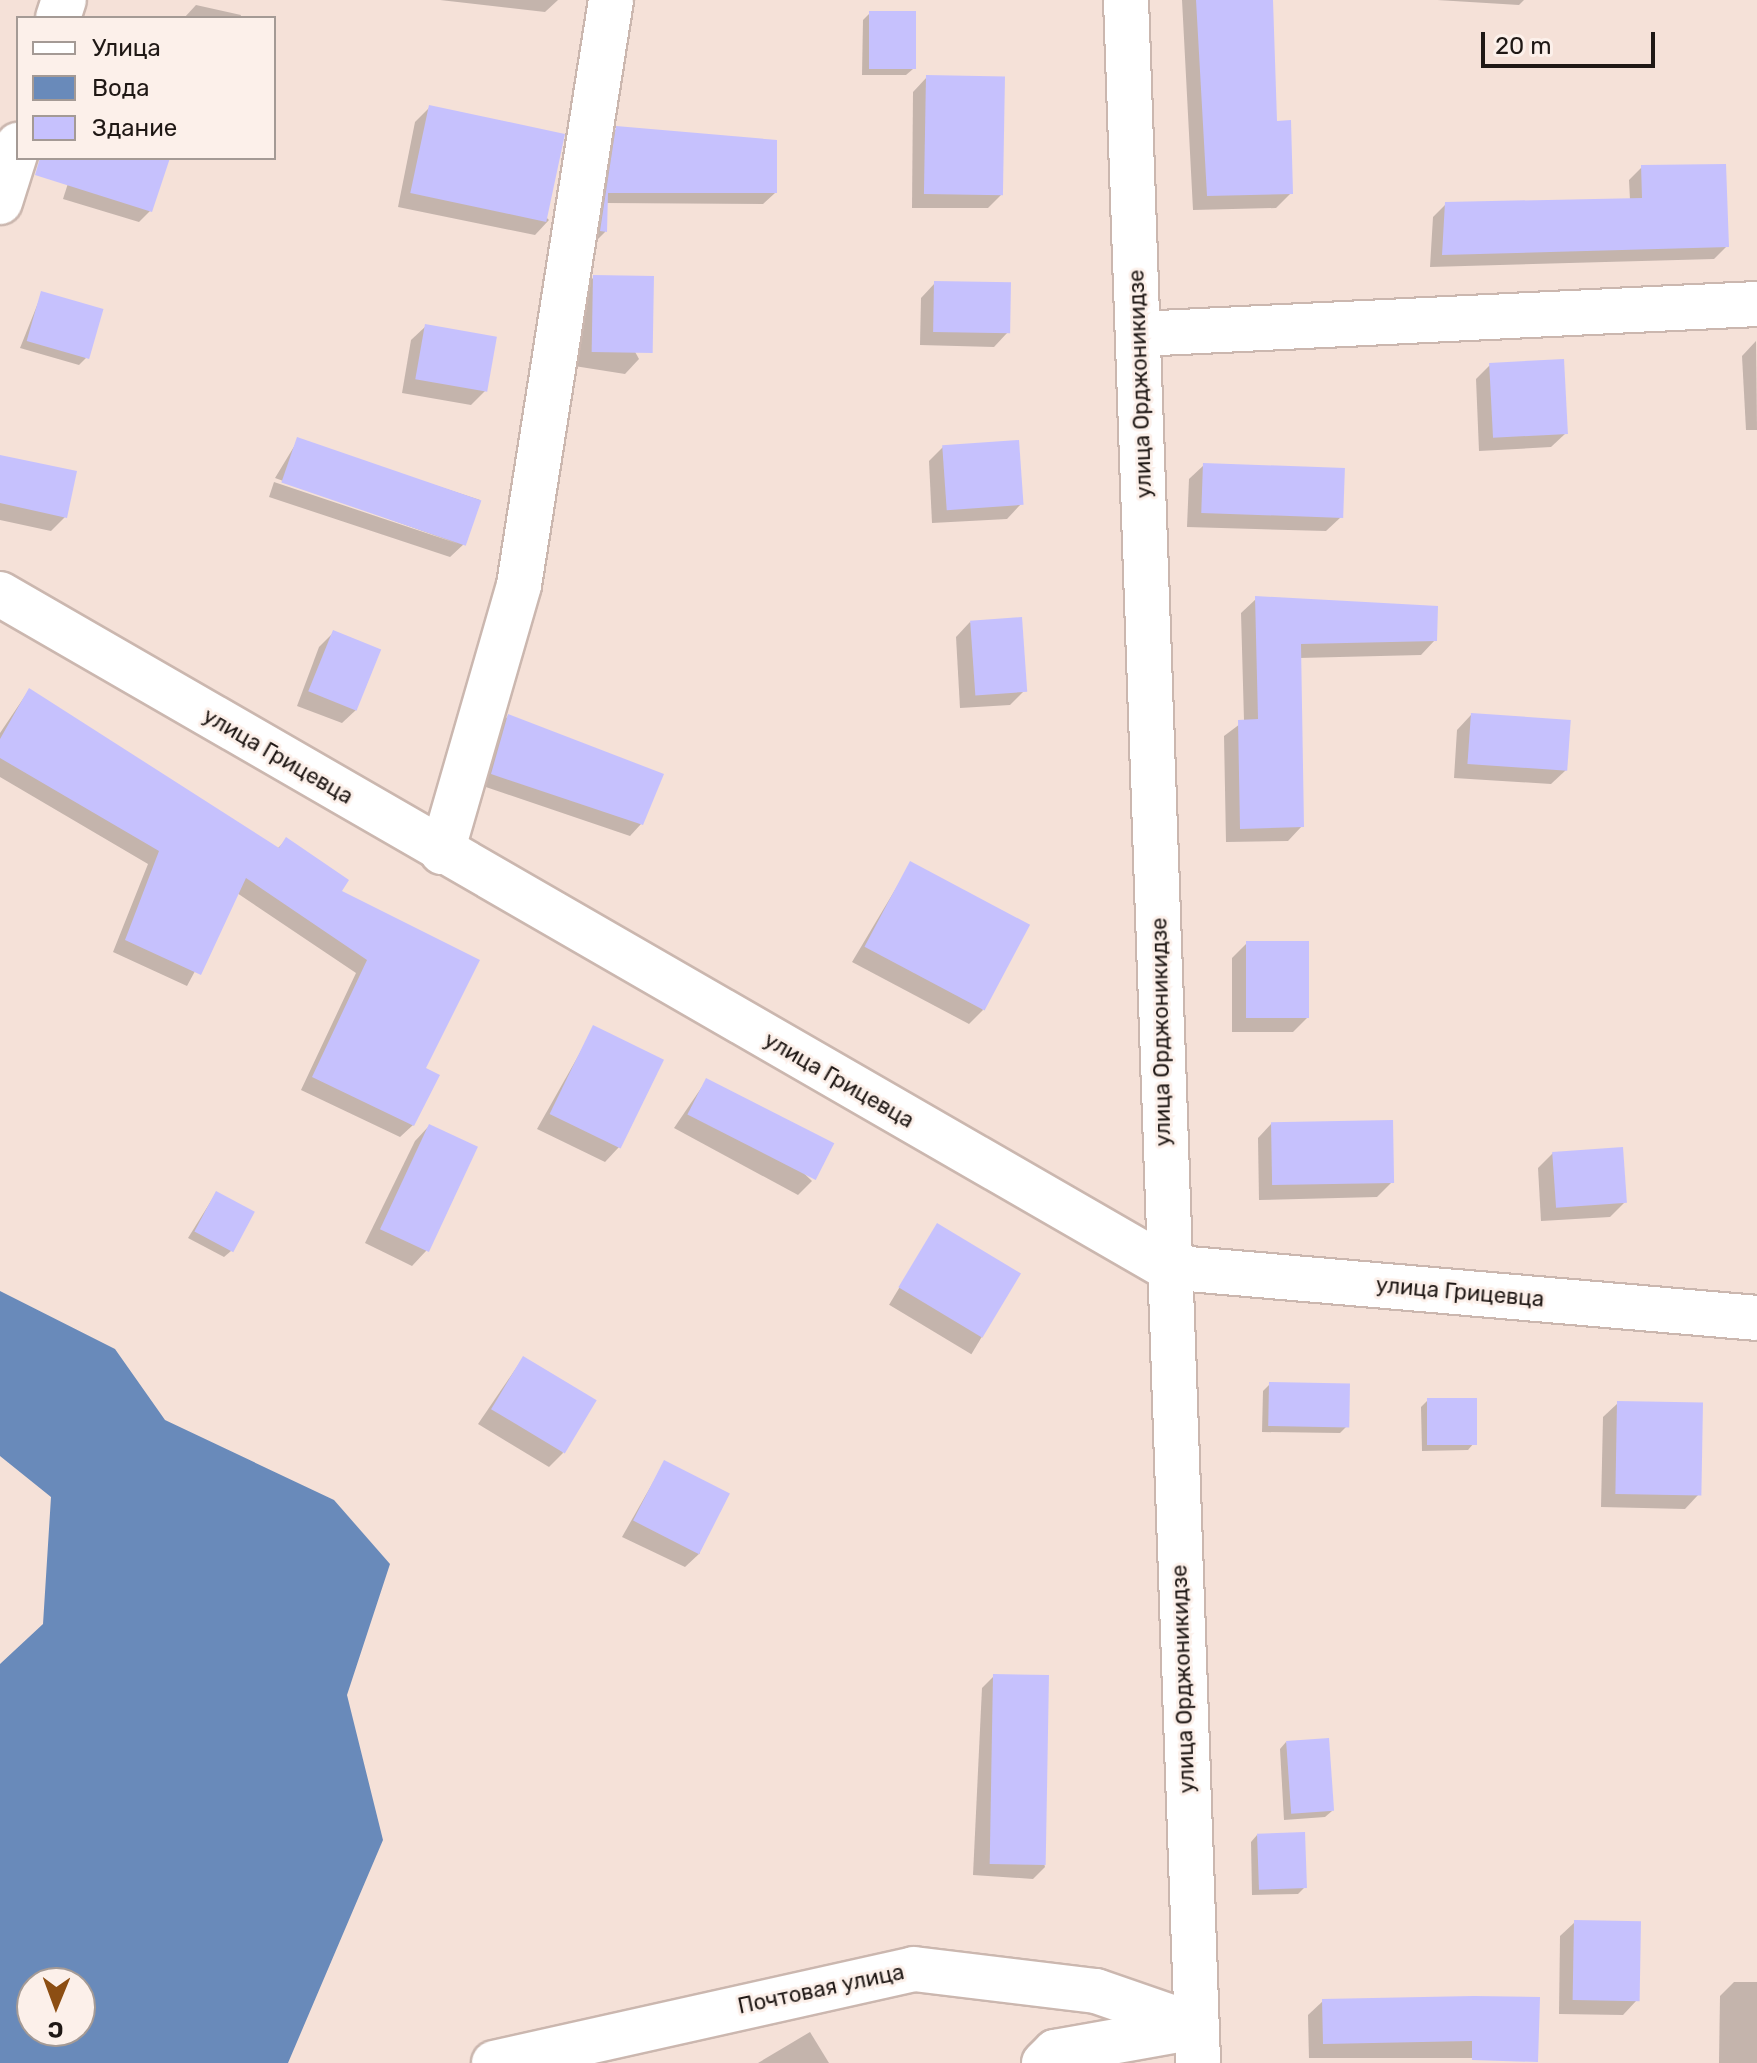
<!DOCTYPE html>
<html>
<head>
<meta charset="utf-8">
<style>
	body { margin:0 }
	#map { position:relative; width:1757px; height:2063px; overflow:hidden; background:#f5e1d8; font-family:Rubik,sans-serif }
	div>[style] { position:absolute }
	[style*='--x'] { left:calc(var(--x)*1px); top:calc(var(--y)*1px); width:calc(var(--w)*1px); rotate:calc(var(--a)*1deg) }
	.water>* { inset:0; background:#698aba }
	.shadow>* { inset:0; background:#0003; transform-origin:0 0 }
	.building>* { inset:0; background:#c6c1fd; transform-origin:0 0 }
	.roads { filter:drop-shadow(2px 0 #cbb7af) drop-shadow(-2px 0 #cbb7af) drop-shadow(0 2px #cbb7af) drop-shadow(0 -2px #cbb7af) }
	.minor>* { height:44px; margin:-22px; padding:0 22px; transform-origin:22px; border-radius:22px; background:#fff }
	span { translate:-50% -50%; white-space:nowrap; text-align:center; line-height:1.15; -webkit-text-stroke:6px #fcf0ea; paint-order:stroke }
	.street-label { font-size:22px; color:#1f1815 }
	.legend { position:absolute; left:16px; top:16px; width:260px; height:144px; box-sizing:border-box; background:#fcf0ea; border:2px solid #a49a95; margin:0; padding:10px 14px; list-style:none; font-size:24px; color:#1f1815 }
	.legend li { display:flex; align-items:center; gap:16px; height:40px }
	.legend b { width:40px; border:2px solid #a49a95 }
	.north { position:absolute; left:16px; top:1967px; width:80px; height:80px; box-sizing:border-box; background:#fcf0ea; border:2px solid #a49a95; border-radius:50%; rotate:181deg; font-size:22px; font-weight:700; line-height:32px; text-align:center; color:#1f1815 }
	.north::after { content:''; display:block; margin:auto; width:28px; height:36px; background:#8c4e13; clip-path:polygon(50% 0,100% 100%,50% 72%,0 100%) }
	.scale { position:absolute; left:1481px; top:32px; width:174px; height:36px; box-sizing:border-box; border:4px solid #1f1815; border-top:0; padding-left:10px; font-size:24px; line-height:28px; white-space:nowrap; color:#1f1815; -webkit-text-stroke:6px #fcf0ea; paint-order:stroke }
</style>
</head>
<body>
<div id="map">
	<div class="water">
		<div style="clip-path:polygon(evenodd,0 1291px,115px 1349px,165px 1420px,334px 1500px,390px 1564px,347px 1695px,383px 1840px,288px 2063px,0 2063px,0 1664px,43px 1624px,51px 1497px,0 1456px,0 1291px,32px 1983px,80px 1983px,80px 2031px,32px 2031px,32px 1983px)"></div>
	</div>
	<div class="shadow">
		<div style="clip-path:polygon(440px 0,558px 0,545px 12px)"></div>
		<div style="clip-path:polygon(1182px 0,1271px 0,1275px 123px,1291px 193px,1276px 208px,1193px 210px)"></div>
		<div style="clip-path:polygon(1437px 0,1524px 0,1519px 5px)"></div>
		<div style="clip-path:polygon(196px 5px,241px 15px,240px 18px,184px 18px)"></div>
		<div style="clip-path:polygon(870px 13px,913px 69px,906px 75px,862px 75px,863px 20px)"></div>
		<div style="clip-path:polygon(927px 77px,1002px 194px,988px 208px,912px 208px,913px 92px)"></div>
		<div style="clip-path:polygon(429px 108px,549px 220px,535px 235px,398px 207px,415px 122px)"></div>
		<div style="clip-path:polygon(617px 128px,775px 193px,763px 204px,605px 203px,605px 232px,594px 243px,606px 140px)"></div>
		<div style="clip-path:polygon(76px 158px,167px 158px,150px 211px,139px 222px,63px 199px)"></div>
		<div style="clip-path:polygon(1642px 167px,1727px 246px,1714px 259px,1430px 267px,1433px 217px,1446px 204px,1630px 200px,1629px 180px)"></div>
		<div style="clip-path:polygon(594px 277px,639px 359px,625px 374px,568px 365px,579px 292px)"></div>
		<div style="clip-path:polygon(935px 283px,1008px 332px,994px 347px,920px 345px,921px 298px)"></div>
		<div style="clip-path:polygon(42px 293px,86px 358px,79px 365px,20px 348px)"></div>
		<div style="clip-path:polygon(426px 326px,485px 391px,471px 405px,402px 393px,411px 340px)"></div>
		<div style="clip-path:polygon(1756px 341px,1757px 430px,1746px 430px,1742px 356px)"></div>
		<div style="clip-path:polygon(1490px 365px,1566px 433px,1551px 447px,1479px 451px,1476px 379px)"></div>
		<div style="clip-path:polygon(298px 440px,480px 500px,465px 543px,450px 557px,269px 497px,274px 482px,459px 544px,275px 478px)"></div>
		<div style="clip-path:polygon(943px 447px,1021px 504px,1007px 519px,932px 523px,929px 461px)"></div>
		<div style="clip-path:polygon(0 457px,65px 517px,51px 531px,0 520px)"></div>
		<div style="clip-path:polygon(1204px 465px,1341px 517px,1326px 531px,1187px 527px,1189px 479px)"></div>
		<div style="clip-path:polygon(1256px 599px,1435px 640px,1421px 655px,1299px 658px,1302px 826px,1288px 841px,1226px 842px,1224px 736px,1244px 721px,1241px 613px)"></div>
		<div style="clip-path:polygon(970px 622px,1024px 691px,1010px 705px,960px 708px,956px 637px)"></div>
		<div style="clip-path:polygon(333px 633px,357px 709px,342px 723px,297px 706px,319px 647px)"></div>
		<div style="clip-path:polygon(29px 690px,277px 849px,286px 840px,339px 892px,423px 1069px,413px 1125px,400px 1137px,301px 1090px,356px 973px,237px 893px,187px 986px,113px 952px,148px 864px,0 777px,0 733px)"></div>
		<div style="clip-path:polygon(1471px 715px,1566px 770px,1551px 784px,1454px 778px,1457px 730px)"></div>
		<div style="clip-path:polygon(508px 716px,641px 824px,630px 836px,480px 785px,497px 728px)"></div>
		<div style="clip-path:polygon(911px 863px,983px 1010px,969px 1024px,852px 962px)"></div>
		<div style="clip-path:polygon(1247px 943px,1307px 1018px,1293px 1032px,1232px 1032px,1232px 958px)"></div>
		<div style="clip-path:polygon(594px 1028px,619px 1147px,605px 1162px,537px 1129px)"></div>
		<div style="clip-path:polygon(706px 1081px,812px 1181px,798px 1195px,674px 1128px)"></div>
		<div style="clip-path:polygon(1272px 1123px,1392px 1182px,1377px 1197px,1259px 1200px,1258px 1138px)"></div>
		<div style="clip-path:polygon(429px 1126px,475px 1148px,426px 1251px,412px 1266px,365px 1243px,415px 1141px)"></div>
		<div style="clip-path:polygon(1553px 1153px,1625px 1202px,1610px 1217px,1541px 1221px,1538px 1168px)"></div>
		<div style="clip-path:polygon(216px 1193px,231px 1251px,224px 1257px,188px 1238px)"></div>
		<div style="left:937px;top:1225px;width:96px;height:93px;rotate:31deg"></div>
		<div style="clip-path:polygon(523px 1358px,563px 1453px,549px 1467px,478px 1424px)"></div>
		<div style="clip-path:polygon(1270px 1384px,1347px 1426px,1340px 1433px,1262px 1432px,1263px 1391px)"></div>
		<div style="clip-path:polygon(1428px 1400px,1474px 1443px,1468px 1450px,1422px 1451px,1421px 1407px)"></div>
		<div style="clip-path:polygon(1618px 1403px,1699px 1494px,1685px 1509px,1601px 1507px,1603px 1417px)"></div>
		<div style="clip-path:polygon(664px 1463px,700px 1553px,685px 1567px,622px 1537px)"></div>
		<div style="clip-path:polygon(994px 1676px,1045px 1867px,1033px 1879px,973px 1875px,982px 1688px)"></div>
		<div style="clip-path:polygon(1286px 1742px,1332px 1811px,1325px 1817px,1284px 1820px,1280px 1749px)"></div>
		<div style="clip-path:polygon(1257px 1835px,1305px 1887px,1298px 1894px,1252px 1895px,1251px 1842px)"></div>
		<div style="clip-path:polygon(1575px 1922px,1637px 2000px,1623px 2015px,1559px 2014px,1560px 1936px)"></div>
		<div style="clip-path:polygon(1734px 1982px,1757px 1982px,1757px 2063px,1719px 2063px,1720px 1996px)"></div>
		<div style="clip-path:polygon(1323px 2001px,1536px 2058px,1309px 2058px,1308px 2015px)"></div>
		<div style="clip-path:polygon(810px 2032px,829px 2063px,758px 2063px)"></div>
	</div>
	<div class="building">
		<div style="clip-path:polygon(1196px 0,1273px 0,1277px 121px,1291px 120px,1293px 194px,1207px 196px)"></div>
		<div style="left:869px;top:11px;width:47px;height:58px"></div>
		<div style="left:926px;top:75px;width:79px;height:119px;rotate:1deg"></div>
		<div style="left:429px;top:105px;width:139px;height:90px;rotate:12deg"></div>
		<div style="clip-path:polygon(616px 126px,777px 140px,777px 193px,608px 193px,607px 232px,600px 231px)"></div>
		<div style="clip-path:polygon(40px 158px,170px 158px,152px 212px,35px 175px)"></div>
		<div style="clip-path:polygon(1726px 164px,1729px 247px,1442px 255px,1445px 202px,1642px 198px,1641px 165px)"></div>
		<div style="left:593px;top:275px;width:61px;height:77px;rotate:1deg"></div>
		<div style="left:934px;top:281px;width:77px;height:51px;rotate:1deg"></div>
		<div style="left:41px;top:291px;width:65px;height:52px;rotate:16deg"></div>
		<div style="left:425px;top:324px;width:73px;height:56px;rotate:10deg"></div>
		<div style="left:1564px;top:359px;width:75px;height:75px;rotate:87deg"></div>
		<div style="left:297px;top:437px;width:195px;height:48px;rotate:19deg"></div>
		<div style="left:1019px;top:440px;width:65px;height:77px;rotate:86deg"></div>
		<div style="clip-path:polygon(0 455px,77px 471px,67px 518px,0 503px)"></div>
		<div style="left:1203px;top:463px;width:142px;height:50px;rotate:2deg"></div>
		<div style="clip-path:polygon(1255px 596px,1438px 606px,1437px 641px,1301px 644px,1304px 827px,1240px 829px,1238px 720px,1258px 719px)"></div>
		<div style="left:1022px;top:617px;width:75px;height:52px;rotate:86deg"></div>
		<div style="left:333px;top:630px;width:52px;height:66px;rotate:22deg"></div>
		<div style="clip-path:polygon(29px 688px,279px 848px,286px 837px,349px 880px,342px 891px,480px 960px,426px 1068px,440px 1075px,414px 1126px,312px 1077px,367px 960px,246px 878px,201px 975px,125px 940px,159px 851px,0 758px,0 739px)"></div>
		<div style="left:1471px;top:713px;width:100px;height:51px;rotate:4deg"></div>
		<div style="clip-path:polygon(508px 714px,664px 774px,643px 825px,491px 774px)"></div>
		<div style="left:910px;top:861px;width:136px;height:97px;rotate:28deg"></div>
		<div style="left:1246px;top:941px;width:63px;height:77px"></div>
		<div style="left:593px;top:1025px;width:79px;height:99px;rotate:26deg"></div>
		<div style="left:706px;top:1078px;width:144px;height:41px;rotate:27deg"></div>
		<div style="left:1393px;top:1120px;width:63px;height:122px;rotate:89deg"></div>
		<div style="left:429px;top:1124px;width:54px;height:116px;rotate:25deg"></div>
		<div style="left:1623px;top:1147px;width:56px;height:71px;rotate:86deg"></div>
		<div style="left:216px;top:1191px;width:44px;height:46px;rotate:28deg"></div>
		<div style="left:937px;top:1223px;width:98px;height:75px;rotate:31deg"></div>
		<div style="left:523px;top:1356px;width:86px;height:62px;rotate:31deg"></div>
		<div style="left:1269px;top:1382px;width:81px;height:44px;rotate:1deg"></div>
		<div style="left:1427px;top:1398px;width:50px;height:47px"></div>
		<div style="left:1617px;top:1401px;width:86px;height:93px;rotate:1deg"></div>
		<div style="left:664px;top:1460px;width:74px;height:68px;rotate:27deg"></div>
		<div style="left:993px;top:1674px;width:56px;height:190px;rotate:1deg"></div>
		<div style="left:1329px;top:1738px;width:73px;height:43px;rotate:86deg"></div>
		<div style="left:1305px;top:1832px;width:56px;height:48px;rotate:88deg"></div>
		<div style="left:1574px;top:1920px;width:67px;height:80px;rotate:1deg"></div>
		<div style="clip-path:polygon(1474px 1996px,1540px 1997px,1538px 2062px,1472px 2060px,1472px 2041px,1323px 2044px,1322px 1999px)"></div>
	</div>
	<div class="roads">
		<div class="minor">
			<div style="--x:1126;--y:0;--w:2064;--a:88"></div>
			<div style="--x:58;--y:18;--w:19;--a:-72"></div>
			<div style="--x:0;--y:202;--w:60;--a:-72.5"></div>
			<div style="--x:1139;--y:334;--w:619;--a:-2.78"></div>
			<div style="--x:0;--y:594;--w:1346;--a:29.99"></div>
			<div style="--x:1166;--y:1267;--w:593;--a:4.93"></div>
			<div style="--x:442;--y:852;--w:278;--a:-73.9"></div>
			<div style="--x:519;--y:585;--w:592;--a:-81.06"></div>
			<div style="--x:494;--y:2063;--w:430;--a:-12.6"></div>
			<div style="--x:914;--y:1969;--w:183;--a:6.9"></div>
			<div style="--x:1096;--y:1991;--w:107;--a:19.1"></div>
			<div style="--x:1044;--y:2063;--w:16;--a:-45"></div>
			<div style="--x:1055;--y:2052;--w:142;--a:-10.1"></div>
		</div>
	</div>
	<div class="street-label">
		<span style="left:1140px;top:384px;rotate:-92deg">улица Орджоникидзе</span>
		<span style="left:278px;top:756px;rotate:30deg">улица Грицевца</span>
		<span style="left:1161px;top:1032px;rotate:-91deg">улица Орджоникидзе</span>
		<span style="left:839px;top:1080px;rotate:30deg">улица Грицевца</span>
		<span style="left:1460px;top:1292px;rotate:5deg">улица Грицевца</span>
		<span style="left:1183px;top:1679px;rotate:-92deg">улица Орджоникидзе</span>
		<span style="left:821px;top:1989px;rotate:-12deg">Почтовая улица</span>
	</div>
	<ul class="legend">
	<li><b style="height:10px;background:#fff"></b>Улица</li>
	<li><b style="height:22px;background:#698aba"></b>Вода</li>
	<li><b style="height:22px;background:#c6c1fd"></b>Здание</li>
	</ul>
	<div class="north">С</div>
	<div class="scale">20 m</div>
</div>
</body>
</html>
